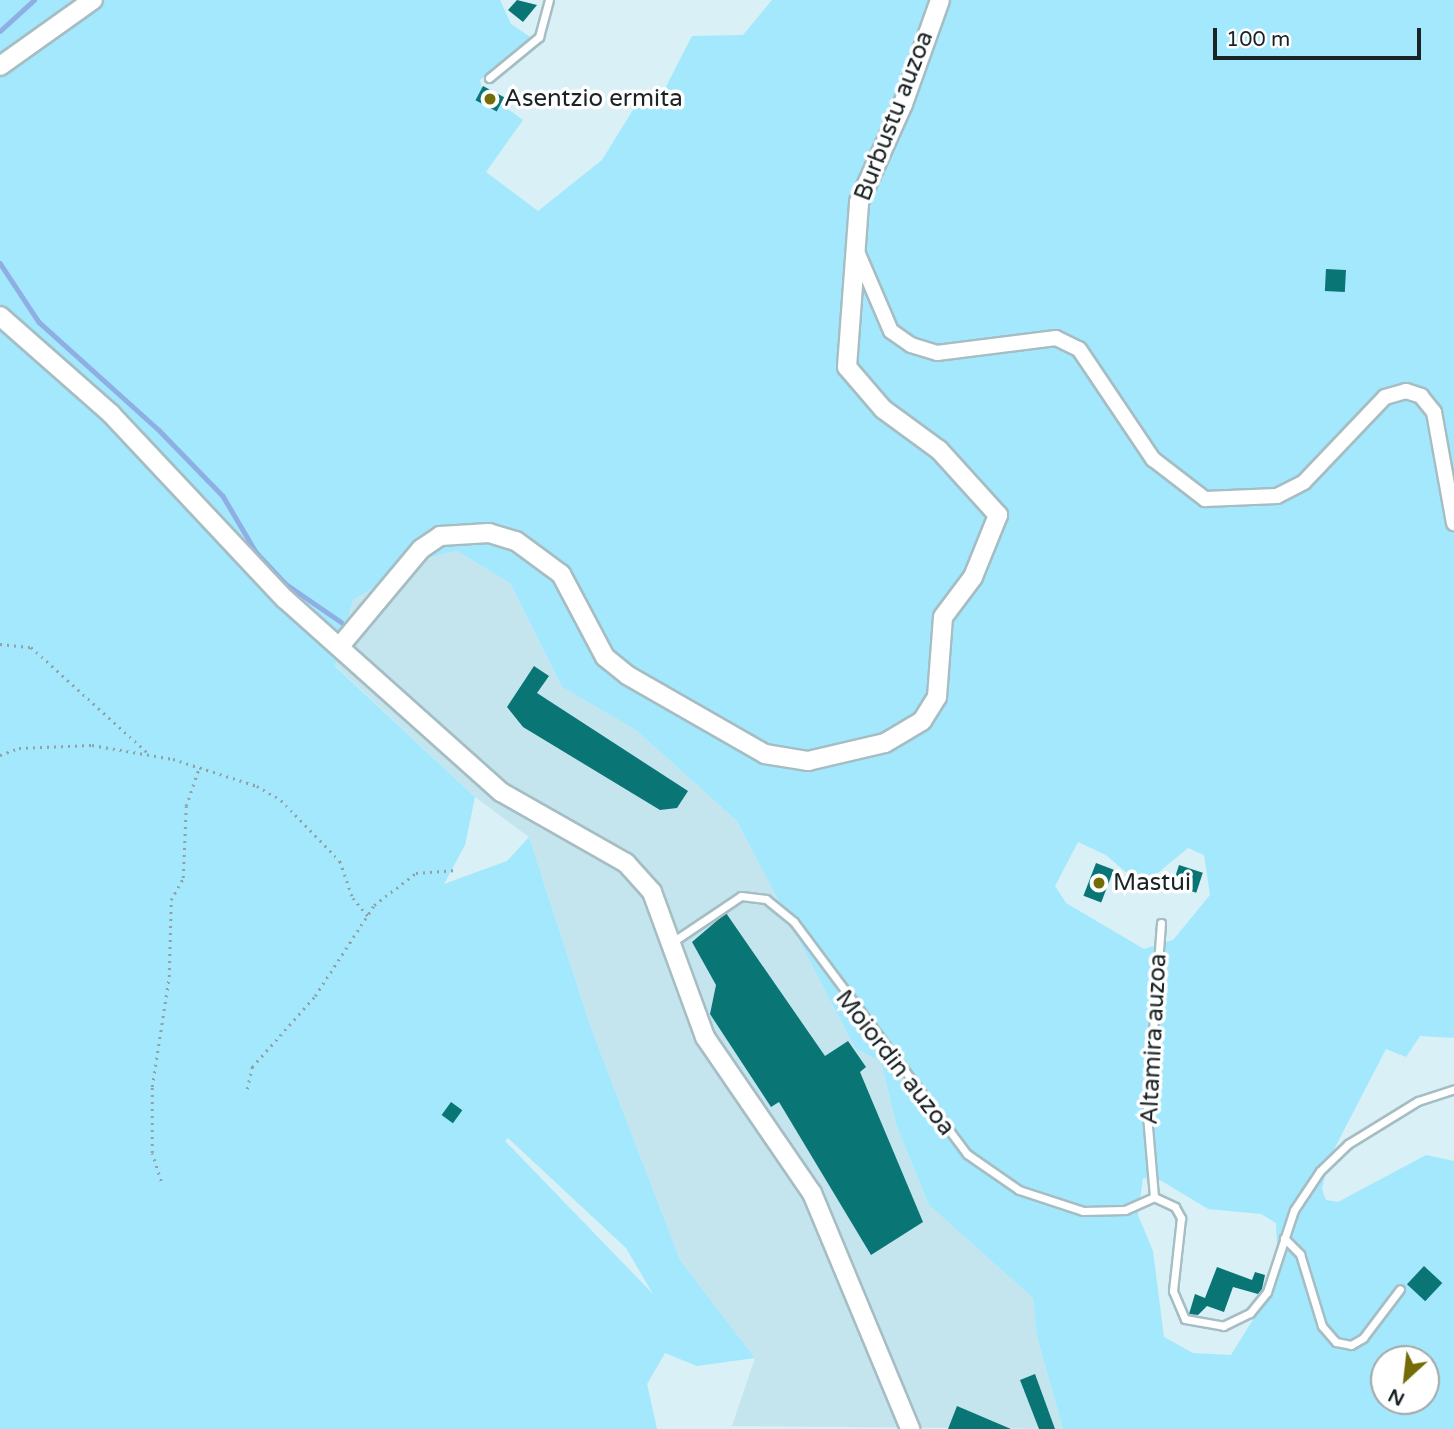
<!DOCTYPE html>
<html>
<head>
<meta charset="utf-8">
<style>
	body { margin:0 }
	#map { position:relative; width:1454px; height:1429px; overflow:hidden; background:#d8f0f6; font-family:"Varela Round",sans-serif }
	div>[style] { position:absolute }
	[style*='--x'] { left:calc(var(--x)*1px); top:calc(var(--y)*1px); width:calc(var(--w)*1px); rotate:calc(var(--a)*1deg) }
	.built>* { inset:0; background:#c4e5ee }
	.green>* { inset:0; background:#a3e8fc }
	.stream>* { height:4.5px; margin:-2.25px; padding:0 2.25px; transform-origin:2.25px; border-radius:2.25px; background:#8faee4 }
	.building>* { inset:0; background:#0a7575; transform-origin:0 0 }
	.path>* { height:2.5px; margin-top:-1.25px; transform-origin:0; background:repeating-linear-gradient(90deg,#90a2a6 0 2px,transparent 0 7px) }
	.roads { filter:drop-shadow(2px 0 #a6bdc3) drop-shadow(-2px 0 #a6bdc3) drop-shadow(0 2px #a6bdc3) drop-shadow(0 -2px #a6bdc3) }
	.service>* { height:7px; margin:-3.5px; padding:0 3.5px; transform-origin:3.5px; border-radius:3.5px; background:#fff }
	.minor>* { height:14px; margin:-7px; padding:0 7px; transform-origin:7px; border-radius:7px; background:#fff }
	.tertiary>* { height:18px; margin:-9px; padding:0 9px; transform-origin:9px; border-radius:9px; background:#fff }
	.dots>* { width:19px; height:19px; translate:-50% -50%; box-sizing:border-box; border:4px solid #fff; border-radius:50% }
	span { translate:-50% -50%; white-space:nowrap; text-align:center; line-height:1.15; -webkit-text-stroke:7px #fff; paint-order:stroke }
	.poi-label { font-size:24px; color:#1a2325 }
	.left { translate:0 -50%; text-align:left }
	.street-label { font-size:24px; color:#1a2325 }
	.north { position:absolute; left:1370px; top:1345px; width:70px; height:70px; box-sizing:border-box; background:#fff; border:2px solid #a3a7a8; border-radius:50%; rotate:207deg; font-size:19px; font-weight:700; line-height:28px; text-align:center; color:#1a2325 }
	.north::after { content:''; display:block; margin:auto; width:24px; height:32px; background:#736c07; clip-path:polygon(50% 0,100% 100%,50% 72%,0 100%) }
	.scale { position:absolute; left:1213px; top:28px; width:208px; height:32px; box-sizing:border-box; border:4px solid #1a2325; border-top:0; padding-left:9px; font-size:21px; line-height:24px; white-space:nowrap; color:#1a2325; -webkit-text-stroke:5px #fff; paint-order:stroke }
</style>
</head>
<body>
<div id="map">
	<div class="built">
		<div style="clip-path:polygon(457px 551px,510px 583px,562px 687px,636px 730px,737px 821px,855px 1048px,881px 1062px,897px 1127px,929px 1205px,1033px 1298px,1037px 1337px,1063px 1429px,732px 1426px,755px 1358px,680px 1260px,591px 1028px,529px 837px,475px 797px,335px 665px,353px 600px,424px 559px)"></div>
	</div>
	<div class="green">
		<div style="clip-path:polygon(evenodd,0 0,500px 0,511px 24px,533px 39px,480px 80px,483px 91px,523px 120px,486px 172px,538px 211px,602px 160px,636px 105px,656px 106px,692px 36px,743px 35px,772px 0,1454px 0,1454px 1038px,1420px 1036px,1406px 1057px,1386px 1049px,1328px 1161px,1322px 1189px,1326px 1200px,1338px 1202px,1426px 1155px,1454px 1161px,1454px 1429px,1063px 1429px,1037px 1337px,1033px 1298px,929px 1205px,897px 1127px,881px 1062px,855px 1048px,737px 821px,636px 730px,562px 687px,510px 583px,457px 551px,424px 559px,353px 600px,335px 666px,475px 797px,465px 845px,444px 884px,507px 861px,529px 837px,591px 1028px,680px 1260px,755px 1358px,697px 1366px,665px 1353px,647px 1384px,657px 1429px,0 1429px,0 0,1078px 842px,1106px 855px,1142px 886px,1188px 848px,1204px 855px,1210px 895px,1173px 940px,1144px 949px,1066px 903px,1055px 886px,1078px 842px,0 0,508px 1138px,626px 1248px,653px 1294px,505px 1141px,508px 1138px,0 0,1143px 1178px,1160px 1180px,1208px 1209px,1261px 1214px,1276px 1223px,1277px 1245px,1262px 1305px,1231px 1355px,1193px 1353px,1164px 1337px,1153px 1251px,1138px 1215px,1143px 1178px,0 0,1384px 1359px,1426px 1359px,1426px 1401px,1384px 1401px,1384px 1359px)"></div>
	</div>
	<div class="stream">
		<div style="--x:0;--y:31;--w:46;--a:-42.4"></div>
		<div style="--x:0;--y:263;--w:71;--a:56.5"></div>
		<div style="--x:39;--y:322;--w:161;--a:42"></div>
		<div style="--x:159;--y:430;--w:92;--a:45.9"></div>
		<div style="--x:223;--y:496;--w:65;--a:59.5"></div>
		<div style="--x:256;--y:552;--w:44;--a:46.8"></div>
		<div style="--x:286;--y:584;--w:67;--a:34.6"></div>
	</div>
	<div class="building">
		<div style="clip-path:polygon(517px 0,537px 5px,523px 22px,508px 10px)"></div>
		<div style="left:483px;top:86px;width:24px;height:16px;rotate:28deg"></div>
		<div style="left:1326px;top:269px;width:20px;height:22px;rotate:3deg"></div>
		<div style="clip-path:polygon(534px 666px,549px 676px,537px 693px,688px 791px,677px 808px,660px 810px,523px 727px,507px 707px)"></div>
		<div style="left:1096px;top:863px;width:19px;height:35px;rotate:21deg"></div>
		<div style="left:1179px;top:865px;width:25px;height:21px;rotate:18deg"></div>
		<div style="clip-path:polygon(726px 913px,825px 1056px,848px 1041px,866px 1067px,860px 1072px,923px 1222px,871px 1255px,779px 1102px,771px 1107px,710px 1014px,716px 985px,692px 942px)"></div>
		<div style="left:451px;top:1102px;width:14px;height:16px;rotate:36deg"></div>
		<div style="left:1424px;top:1266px;width:25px;height:25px;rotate:43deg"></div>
		<div style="clip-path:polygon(1217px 1267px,1252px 1280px,1255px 1272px,1265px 1275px,1262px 1289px,1258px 1294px,1233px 1287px,1224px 1312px,1207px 1306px,1198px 1315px,1189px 1314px,1195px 1294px,1205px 1298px)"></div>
		<div style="clip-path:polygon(1035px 1374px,1055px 1429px,1039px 1429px,1020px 1380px)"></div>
		<div style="clip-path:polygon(957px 1406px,1011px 1429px,948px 1429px)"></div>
	</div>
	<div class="path">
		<div style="--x:0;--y:644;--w:31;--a:6"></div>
		<div style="--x:31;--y:647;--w:159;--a:42.2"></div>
		<div style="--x:0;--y:755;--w:20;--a:-20"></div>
		<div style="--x:19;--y:748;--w:73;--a:-2.4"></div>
		<div style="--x:92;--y:745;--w:82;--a:9.8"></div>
		<div style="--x:173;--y:759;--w:88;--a:17.8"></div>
		<div style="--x:257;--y:786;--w:28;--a:30"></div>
		<div style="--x:281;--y:800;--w:85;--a:46"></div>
		<div style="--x:340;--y:861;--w:39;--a:71"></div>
		<div style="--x:353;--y:898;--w:23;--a:50"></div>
		<div style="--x:247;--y:1089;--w:23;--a:-77"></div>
		<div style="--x:252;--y:1067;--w:95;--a:-48.4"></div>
		<div style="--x:315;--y:996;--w:108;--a:-57"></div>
		<div style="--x:374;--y:905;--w:53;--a:-37.3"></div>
		<div style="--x:416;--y:873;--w:41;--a:-4.2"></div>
		<div style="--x:161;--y:1181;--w:29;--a:-108"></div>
		<div style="--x:152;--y:1153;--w:66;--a:-90"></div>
		<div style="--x:152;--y:1087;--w:111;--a:-81.2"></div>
		<div style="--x:169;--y:977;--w:77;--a:-88.5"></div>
		<div style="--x:171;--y:900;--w:25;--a:-61"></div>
		<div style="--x:183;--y:878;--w:72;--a:-87.6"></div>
		<div style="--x:186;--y:806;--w:40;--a:-71.1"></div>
	</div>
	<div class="roads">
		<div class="service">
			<div style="--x:489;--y:78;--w:65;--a:-39.4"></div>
			<div style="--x:539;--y:37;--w:38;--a:-75"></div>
			<div style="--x:1161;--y:923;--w:193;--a:94.2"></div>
			<div style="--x:1147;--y:1115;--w:82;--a:85.1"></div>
			<div style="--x:1154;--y:1197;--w:23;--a:25"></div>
			<div style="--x:1175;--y:1207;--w:13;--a:61"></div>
			<div style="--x:1181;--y:1218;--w:73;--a:96.3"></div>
			<div style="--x:1173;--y:1291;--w:30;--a:67"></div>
			<div style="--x:1185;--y:1319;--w:39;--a:10"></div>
			<div style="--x:1223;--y:1326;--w:30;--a:-26"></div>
			<div style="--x:1250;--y:1313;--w:27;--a:-51"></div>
			<div style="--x:1267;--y:1292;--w:86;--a:-71.8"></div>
			<div style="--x:1294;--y:1210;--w:47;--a:-56.3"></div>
			<div style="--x:1320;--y:1171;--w:39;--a:-44"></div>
			<div style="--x:1348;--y:1144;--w:82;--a:-31.6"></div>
			<div style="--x:1418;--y:1101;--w:38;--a:-18"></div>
			<div style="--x:671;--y:943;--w:84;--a:-33.9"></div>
			<div style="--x:741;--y:896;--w:25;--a:7"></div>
			<div style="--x:766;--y:899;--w:36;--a:39"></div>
			<div style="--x:794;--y:922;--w:289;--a:53.3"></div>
			<div style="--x:967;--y:1154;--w:63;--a:34.7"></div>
			<div style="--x:1019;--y:1190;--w:67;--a:18.2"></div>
			<div style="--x:1083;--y:1211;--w:42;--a:-1.4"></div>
			<div style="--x:1125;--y:1210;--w:32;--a:-24"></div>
			<div style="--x:1284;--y:1238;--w:23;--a:45"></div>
			<div style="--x:1300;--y:1254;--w:75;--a:73"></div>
			<div style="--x:1322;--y:1326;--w:21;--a:49"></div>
			<div style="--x:1336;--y:1342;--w:15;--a:11"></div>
			<div style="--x:1351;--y:1345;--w:14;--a:-30"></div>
			<div style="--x:1363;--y:1338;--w:61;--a:-52.9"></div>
		</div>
		<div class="minor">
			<div style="--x:855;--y:247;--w:91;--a:66.8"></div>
			<div style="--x:891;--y:331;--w:24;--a:35"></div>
			<div style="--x:911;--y:345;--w:27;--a:17"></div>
			<div style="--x:937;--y:353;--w:120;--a:-7.2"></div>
			<div style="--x:1056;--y:338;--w:25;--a:26"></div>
			<div style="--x:1079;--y:349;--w:133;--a:56.1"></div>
			<div style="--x:1153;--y:459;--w:66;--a:37.6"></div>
			<div style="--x:1205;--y:499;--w:72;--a:-2.4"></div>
			<div style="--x:1277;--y:496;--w:30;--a:-27"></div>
			<div style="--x:1304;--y:482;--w:117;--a:-46.4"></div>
			<div style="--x:1385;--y:397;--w:22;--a:-16"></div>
			<div style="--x:1406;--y:391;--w:16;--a:18"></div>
			<div style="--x:1421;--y:396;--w:21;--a:51"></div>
			<div style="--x:1434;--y:412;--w:113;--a:79.8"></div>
		</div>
		<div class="tertiary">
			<div style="--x:0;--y:66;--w:114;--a:-35.4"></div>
			<div style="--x:0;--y:316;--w:148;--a:41.4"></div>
			<div style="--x:111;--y:414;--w:254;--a:46.8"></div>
			<div style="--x:285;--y:599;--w:290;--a:41.8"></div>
			<div style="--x:501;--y:792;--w:144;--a:29.6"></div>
			<div style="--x:626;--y:863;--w:39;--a:48"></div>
			<div style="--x:652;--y:892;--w:154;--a:69.9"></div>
			<div style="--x:705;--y:1037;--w:189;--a:55.6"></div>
			<div style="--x:812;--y:1193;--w:256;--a:67.4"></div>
			<div style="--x:340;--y:646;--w:126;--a:-50.1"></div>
			<div style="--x:421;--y:549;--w:23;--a:-34"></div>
			<div style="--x:440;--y:536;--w:49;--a:-3.5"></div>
			<div style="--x:489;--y:533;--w:28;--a:17"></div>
			<div style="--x:516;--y:541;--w:56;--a:36.3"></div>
			<div style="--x:561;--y:574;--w:94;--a:62.1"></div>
			<div style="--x:605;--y:657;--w:28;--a:39"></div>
			<div style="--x:627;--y:675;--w:159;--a:29.8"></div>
			<div style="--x:765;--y:754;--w:44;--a:9.2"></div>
			<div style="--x:808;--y:761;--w:79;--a:-13.2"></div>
			<div style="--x:885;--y:743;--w:43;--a:-30.7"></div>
			<div style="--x:922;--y:721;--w:28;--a:-58"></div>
			<div style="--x:937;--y:697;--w:80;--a:-85.7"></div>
			<div style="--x:943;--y:617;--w:50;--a:-53.1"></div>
			<div style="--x:973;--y:577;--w:67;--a:-68"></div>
			<div style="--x:998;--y:515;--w:88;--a:-132.2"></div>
			<div style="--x:939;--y:450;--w:69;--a:-143.8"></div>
			<div style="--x:883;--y:409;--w:55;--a:-130.6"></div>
			<div style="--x:847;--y:367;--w:165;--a:-85.8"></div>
			<div style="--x:859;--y:202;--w:107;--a:-65.8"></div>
			<div style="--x:903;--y:104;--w:110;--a:-70.4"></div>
		</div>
	</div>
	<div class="dots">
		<div style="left:490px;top:99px;background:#736c07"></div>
		<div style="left:1099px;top:883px;background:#736c07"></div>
	</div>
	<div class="poi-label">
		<span class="left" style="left:504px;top:99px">Asentzio ermita</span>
		<span class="left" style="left:1113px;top:883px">Mastui</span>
	</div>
	<div class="street-label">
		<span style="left:894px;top:116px;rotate:-69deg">Burbustu auzoa</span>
		<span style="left:1154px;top:1039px;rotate:-87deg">Altamira auzoa</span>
		<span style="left:895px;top:1063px;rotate:52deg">Moiordin auzoa</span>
	</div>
	<div class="north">N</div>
	<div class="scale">100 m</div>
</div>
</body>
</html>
